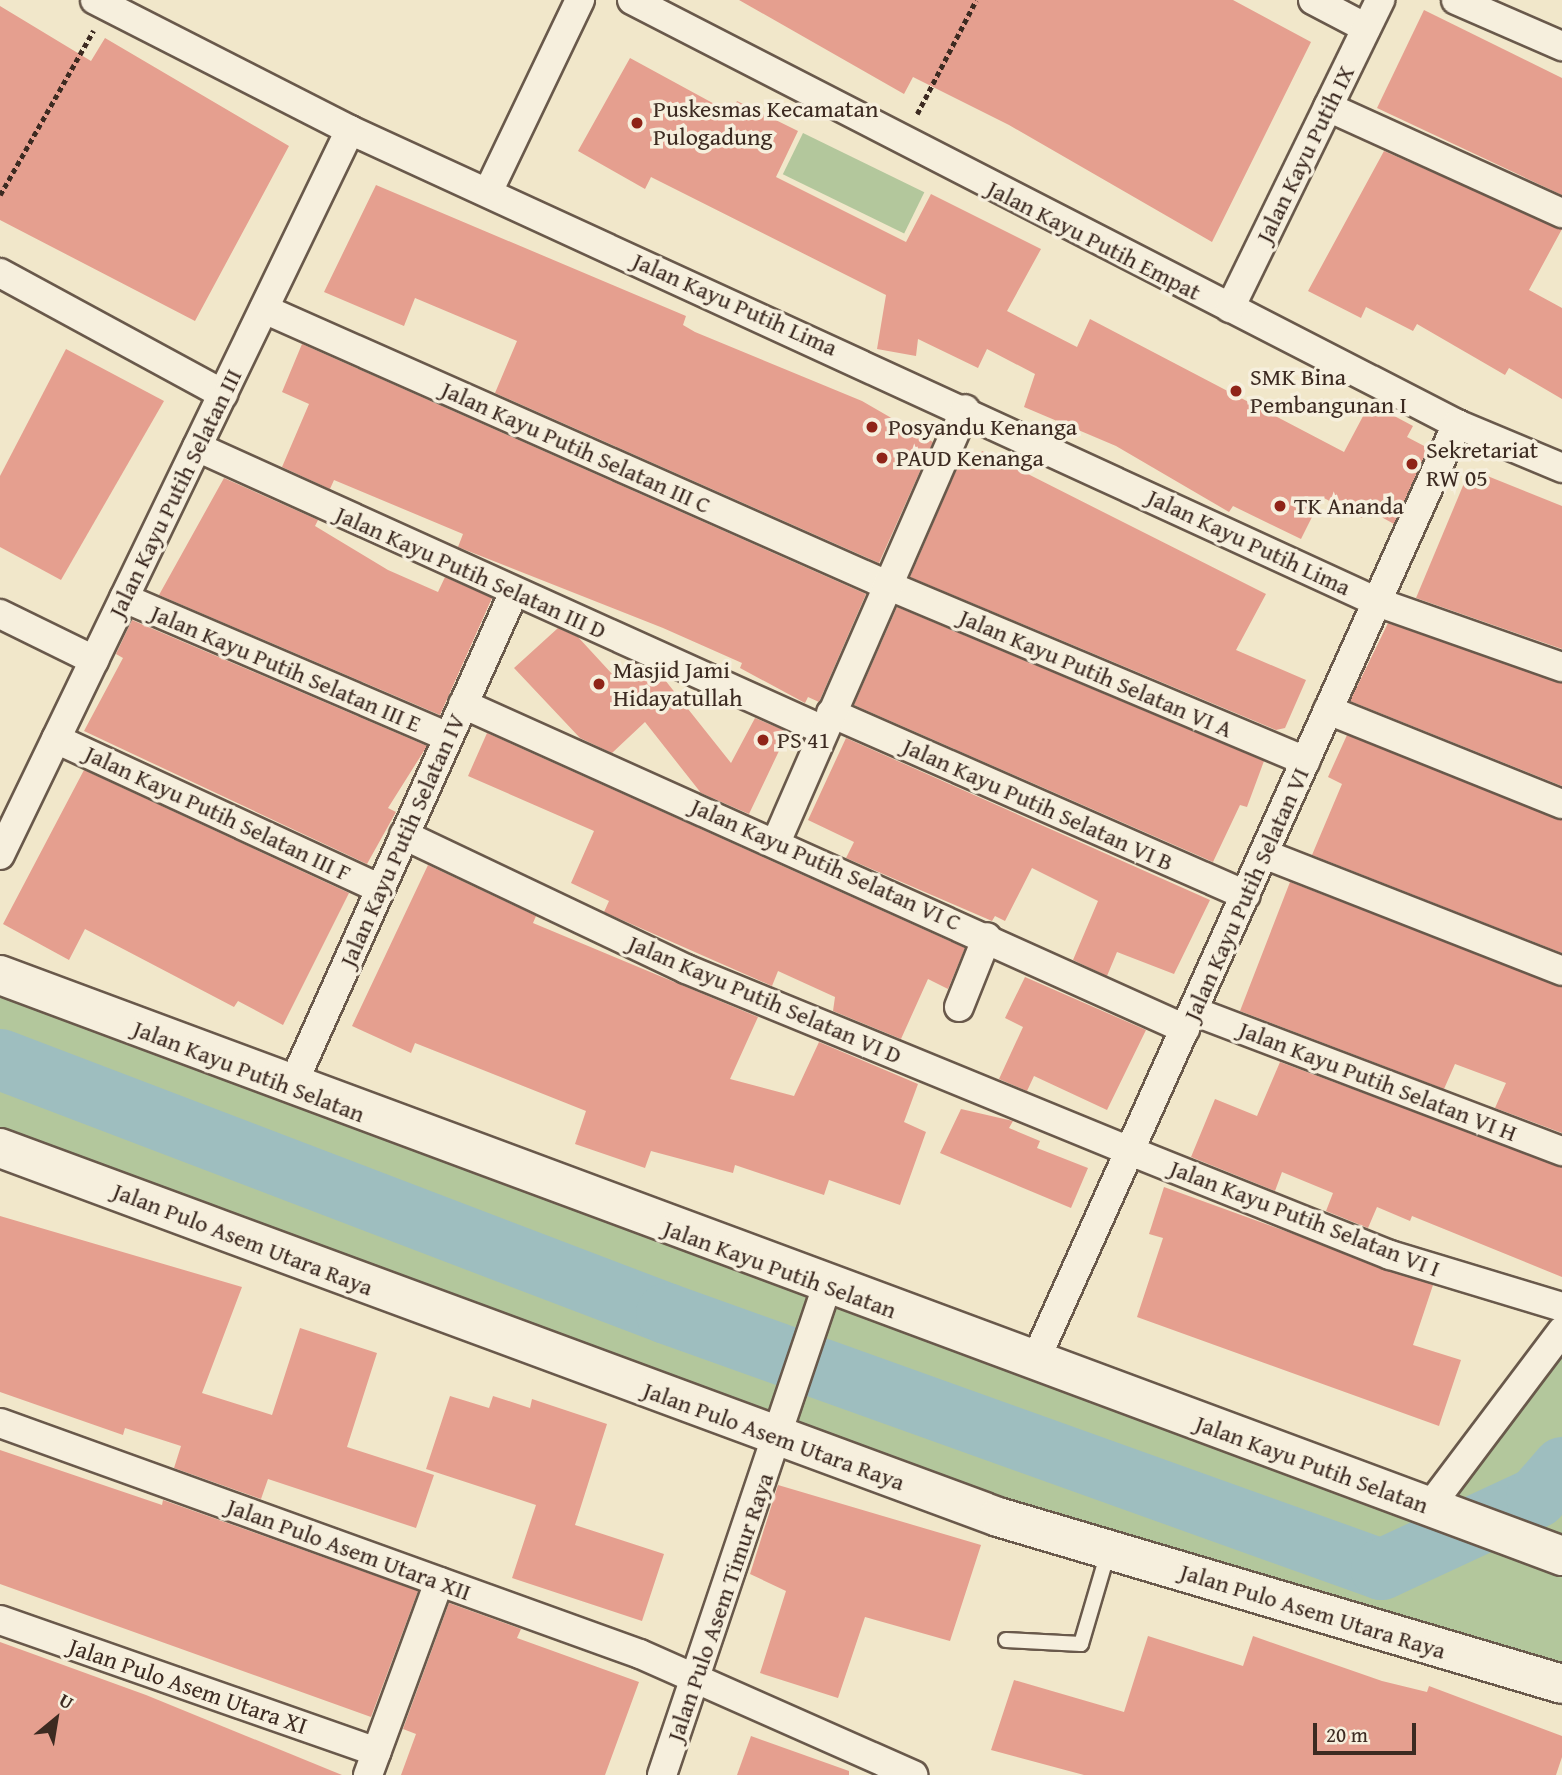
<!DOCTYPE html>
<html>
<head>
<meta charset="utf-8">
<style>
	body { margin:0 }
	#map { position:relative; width:1562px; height:1775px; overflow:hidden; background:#f1e7ca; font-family:"Gentium Book Plus",serif }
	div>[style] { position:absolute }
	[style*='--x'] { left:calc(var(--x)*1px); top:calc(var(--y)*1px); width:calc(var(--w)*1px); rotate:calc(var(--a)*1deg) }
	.green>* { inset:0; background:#b3c79c; transform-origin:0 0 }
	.river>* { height:61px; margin:-30.5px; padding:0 30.5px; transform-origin:30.5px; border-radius:30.5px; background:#9ebebf }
	.building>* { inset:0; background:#e59f8f }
	.path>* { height:4.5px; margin-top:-2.25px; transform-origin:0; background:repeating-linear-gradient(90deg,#3c2a21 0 5px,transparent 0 8.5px) }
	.roads { filter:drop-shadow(2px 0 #69594b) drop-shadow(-2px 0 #69594b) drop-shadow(0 2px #69594b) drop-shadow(0 -2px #69594b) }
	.lane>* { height:14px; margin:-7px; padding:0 7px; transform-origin:7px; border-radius:7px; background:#f6efdd }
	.street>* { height:28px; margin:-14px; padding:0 14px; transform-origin:14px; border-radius:14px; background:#f6efdd }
	.secondary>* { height:38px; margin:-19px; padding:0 19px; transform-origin:19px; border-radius:19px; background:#f6efdd }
	.dots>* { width:19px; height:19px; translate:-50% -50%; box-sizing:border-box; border:4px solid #f6efdd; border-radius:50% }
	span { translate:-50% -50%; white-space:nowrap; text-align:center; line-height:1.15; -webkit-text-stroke:7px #f6efdd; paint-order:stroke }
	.poi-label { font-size:24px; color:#3c2a21 }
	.left { translate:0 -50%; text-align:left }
	.street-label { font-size:24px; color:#3c2a21 }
	.north { position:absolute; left:21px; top:1684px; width:70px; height:70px; -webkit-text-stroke:5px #f6efdd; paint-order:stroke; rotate:30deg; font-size:19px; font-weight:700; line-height:28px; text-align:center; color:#3c2a21 }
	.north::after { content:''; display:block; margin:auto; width:24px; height:32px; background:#3c2a21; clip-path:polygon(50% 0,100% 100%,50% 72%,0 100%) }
	.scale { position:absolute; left:1313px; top:1723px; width:103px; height:32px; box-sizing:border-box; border:4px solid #3c2a21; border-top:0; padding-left:9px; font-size:21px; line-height:24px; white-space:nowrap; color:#3c2a21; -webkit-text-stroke:5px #f6efdd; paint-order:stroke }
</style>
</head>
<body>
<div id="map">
	<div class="green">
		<div style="left:803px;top:133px;width:135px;height:46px;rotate:26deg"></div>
		<div style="clip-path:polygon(0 976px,1430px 1506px,1562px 1331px,1562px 1680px,1306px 1609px,0 1147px)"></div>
	</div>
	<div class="river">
		<div style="--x:0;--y:1059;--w:713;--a:20.88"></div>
		<div style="--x:666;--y:1313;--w:759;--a:19.7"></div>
		<div style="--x:1381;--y:1569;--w:171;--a:-24.9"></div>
		<div style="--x:1536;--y:1497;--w:40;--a:-49"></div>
	</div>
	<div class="building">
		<div style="clip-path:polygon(739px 0,1233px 0,1311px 42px,1212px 242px,1009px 125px,913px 77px,904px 94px)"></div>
		<div style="clip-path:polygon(0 6px,91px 61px,105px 38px,289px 146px,195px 321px,0 220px)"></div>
		<div style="clip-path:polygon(1424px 10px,1562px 78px,1562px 195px,1377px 108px)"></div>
		<div style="clip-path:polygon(630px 58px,731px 113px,737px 101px,798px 131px,776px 177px,906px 242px,931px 194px,1041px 249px,1007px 311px,1077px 347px,1090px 319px,1344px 452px,1370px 403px,1413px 426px,1407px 437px,1428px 448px,1394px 524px,1367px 509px,1362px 518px,1322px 497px,1301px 539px,1233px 506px,1229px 512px,1116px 446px,1024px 407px,1035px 374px,987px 349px,978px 368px,918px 339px,916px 356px,877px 349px,886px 295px,651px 177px,645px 189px,578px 151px)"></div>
		<div style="clip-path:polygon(1384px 151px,1562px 229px,1529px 290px,1562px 308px,1562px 399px,1509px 368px,1505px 375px,1417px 324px,1413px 331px,1366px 307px,1361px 318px,1308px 291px)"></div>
		<div style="clip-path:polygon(376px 185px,686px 316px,683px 325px,695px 332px,862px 401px,933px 442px,879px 563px,495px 393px,517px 341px,415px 298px,404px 326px,324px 292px)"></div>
		<div style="clip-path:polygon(302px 344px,866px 594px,819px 702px,808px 697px,805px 703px,740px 668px,742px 663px,663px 628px,458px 547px,463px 534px,334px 480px,330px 489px,282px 467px,309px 404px,282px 392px)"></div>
		<div style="clip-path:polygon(66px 349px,164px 401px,61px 580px,0 547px,0 476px)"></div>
		<div style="clip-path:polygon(982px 451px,1266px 594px,1236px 650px,1306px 680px,1285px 728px,1276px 730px,910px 577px,962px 457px,975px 463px)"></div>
		<div style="clip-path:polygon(1470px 469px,1562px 506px,1562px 649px,1416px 598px)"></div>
		<div style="clip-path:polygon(224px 478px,318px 520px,315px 526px,388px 570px,438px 592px,445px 577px,492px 598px,440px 715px,159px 595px)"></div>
		<div style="clip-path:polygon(897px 607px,1264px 761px,1247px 807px,1240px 805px,1213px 862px,854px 705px)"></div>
		<div style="clip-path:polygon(132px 620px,427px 746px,388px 808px,396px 812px,367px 864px,84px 731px,123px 658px,116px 654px)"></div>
		<div style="clip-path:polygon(1388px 623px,1562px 683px,1562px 786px,1350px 701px)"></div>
		<div style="clip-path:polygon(558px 628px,578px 637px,613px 675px,629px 660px,661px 675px,731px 763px,755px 718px,788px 732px,749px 814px,701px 793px,645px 722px,612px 753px,580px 738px,514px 668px)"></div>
		<div style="clip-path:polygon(487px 733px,965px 948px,948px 989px,928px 979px,901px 1039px,833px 1011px,835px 997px,778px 971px,772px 986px,604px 912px,609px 901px,571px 883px,594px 831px,468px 776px)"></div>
		<div style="clip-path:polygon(1347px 735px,1562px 820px,1562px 953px,1312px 855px,1342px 784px,1328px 777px)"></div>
		<div style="clip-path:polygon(846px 738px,1210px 900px,1174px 974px,1117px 952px,1107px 976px,1073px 960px,1098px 901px,1032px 868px,1005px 921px,995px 916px,992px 921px,846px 858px,854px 842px,808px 820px)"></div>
		<div style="clip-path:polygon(84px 770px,349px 893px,283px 1025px,238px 1001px,234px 1007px,85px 929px,69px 960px,3px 924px)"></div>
		<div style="clip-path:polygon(428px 865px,536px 916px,533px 923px,758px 1017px,730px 1079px,794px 1096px,819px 1042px,918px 1084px,904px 1122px,926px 1132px,900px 1205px,829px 1180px,824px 1195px,735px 1165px,733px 1173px,651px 1151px,645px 1168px,575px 1144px,586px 1111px,415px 1043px,411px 1053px,352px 1026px)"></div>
		<div style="clip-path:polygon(1290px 882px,1562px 987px,1562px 1133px,1495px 1108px,1506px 1083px,1455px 1064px,1444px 1089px,1240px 1011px)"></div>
		<div style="clip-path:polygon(1025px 977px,1146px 1030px,1107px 1110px,1034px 1076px,1027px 1091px,999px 1079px,1023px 1027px,1005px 1018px)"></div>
		<div style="clip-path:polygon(1280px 1062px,1562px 1167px,1562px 1277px,1412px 1216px,1410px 1221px,1377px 1207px,1368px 1228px,1326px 1211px,1333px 1193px,1282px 1172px,1275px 1191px,1191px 1157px,1215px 1099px,1257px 1116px)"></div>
		<div style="clip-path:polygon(961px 1109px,1013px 1121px,1009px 1128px,1040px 1141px,1037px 1148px,1088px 1168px,1071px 1208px,940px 1153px)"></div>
		<div style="clip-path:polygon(1164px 1187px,1433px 1285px,1413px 1345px,1461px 1360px,1439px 1426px,1137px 1317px,1163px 1238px,1149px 1234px)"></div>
		<div style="clip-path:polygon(0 1216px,242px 1287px,202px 1393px,272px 1415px,300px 1328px,377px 1353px,347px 1447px,434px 1475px,416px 1528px,268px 1479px,261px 1499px,174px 1468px,181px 1446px,125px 1428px,123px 1435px,0 1392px)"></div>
		<div style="clip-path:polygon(450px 1396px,489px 1408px,493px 1396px,530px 1408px,532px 1399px,607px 1424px,575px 1525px,664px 1554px,642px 1621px,512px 1578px,536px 1505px,426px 1469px)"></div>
		<div style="clip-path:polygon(0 1450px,162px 1505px,163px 1500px,418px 1591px,371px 1717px,0 1584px)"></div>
		<div style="clip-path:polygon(778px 1485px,981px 1545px,950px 1641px,865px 1617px,838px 1698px,760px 1673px,786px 1591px,750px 1574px)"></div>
		<div style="clip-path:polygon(449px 1603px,521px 1629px,517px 1638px,639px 1682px,605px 1775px,401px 1775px,416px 1734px,403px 1729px)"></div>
		<div style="clip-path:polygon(1148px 1636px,1243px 1666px,1253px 1636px,1382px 1681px,1427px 1692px,1429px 1686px,1562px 1736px,1562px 1757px,1556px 1775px,1084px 1775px,991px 1750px,1014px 1680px,1124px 1712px)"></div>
		<div style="clip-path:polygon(0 1642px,146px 1695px,342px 1775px,0 1775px)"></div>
		<div style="clip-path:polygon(751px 1736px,849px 1771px,849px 1775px,737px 1775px)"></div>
	</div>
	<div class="path">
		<div style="--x:917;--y:114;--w:128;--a:-62.6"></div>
		<div style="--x:0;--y:195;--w:189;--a:-60.4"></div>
	</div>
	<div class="roads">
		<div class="lane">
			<div style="--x:1006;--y:1640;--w:75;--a:3.1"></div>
			<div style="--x:1081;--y:1644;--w:96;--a:-73.6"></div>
		</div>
		<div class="street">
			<div style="--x:95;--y:0;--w:286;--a:27"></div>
			<div style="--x:350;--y:130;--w:1130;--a:24.68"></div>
			<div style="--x:1377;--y:602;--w:196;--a:19.4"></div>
			<div style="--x:632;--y:0;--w:928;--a:27.2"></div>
			<div style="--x:1457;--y:424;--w:114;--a:22.7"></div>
			<div style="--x:1313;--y:0;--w:60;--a:27.8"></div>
			<div style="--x:1456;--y:0;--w:116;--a:23.5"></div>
			<div style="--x:1328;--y:107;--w:257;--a:24.4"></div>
			<div style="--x:488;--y:192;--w:213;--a:-64.4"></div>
			<div style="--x:0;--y:273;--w:254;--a:28.5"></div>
			<div style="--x:1230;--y:308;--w:343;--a:-64"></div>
			<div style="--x:264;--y:309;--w:681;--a:23.89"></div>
			<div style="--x:887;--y:585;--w:454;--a:22.8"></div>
			<div style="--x:197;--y:447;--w:687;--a:24.33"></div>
			<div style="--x:124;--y:598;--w:353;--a:23.2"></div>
			<div style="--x:0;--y:614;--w:105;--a:26.1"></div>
			<div style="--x:463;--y:704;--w:792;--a:24.23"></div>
			<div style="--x:1328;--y:710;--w:252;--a:21.9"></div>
			<div style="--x:831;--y:713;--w:453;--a:23.7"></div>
			<div style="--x:56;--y:739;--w:356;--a:24.8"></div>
			<div style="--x:404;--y:835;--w:312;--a:25.4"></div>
			<div style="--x:686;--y:969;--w:480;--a:22.3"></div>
			<div style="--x:1130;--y:1151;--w:280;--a:21.8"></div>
			<div style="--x:1390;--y:1255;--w:180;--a:16.8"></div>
			<div style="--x:777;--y:840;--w:470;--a:-66.4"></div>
			<div style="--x:1264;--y:854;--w:320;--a:21.4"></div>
			<div style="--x:0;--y:855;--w:805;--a:-64.23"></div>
			<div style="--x:959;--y:1007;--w:75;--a:-68.2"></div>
			<div style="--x:1193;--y:1011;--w:395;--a:20.8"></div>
			<div style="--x:291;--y:1088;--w:544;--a:-65.79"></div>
			<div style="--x:1034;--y:1363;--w:1030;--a:-65.75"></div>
			<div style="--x:0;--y:1423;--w:680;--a:19.85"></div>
			<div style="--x:640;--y:1654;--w:299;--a:23.9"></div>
			<div style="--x:1430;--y:1506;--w:219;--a:-53"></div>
			<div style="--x:0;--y:1620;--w:399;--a:19.3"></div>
			<div style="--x:368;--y:1775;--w:206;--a:-69.8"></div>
			<div style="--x:662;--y:1775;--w:516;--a:-71.35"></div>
		</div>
		<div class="secondary">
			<div style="--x:0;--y:975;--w:1667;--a:20.4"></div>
			<div style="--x:0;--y:1148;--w:1064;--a:20.29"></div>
			<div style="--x:998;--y:1517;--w:588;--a:16.49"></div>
		</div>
	</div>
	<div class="dots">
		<div style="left:637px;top:123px;background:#8f2418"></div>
		<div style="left:1236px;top:391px;background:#8f2418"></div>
		<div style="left:872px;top:427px;background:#8f2418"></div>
		<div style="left:882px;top:458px;background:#8f2418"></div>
		<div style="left:1412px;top:464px;background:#8f2418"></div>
		<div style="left:1280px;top:506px;background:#8f2418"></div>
		<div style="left:599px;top:684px;background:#8f2418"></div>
		<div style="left:763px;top:740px;background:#8f2418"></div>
	</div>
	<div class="poi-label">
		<span class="left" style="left:653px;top:123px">Puskesmas Kecamatan<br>Pulogadung</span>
		<span class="left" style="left:1250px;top:391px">SMK Bina<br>Pembangunan I</span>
		<span class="left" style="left:888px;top:427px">Posyandu Kenanga</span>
		<span class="left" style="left:1426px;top:464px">Sekretariat<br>RW 05</span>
		<span class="left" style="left:896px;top:458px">PAUD Kenanga</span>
		<span class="left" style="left:1294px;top:506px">TK Ananda</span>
		<span class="left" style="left:613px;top:684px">Masjid Jami<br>Hidayatullah</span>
		<span class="left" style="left:777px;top:740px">PS 41</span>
	</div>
	<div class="street-label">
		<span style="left:1305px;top:154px;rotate:-64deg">Jalan Kayu Putih IX</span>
		<span style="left:1094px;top:240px;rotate:27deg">Jalan Kayu Putih Empat</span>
		<span style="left:735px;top:304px;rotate:24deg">Jalan Kayu Putih Lima</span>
		<span style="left:576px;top:447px;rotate:24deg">Jalan Kayu Putih Selatan III C</span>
		<span style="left:175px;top:493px;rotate:-64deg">Jalan Kayu Putih Selatan III</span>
		<span style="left:1249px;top:542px;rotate:25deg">Jalan Kayu Putih Lima</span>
		<span style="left:471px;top:572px;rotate:24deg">Jalan Kayu Putih Selatan III D</span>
		<span style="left:286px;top:668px;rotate:23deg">Jalan Kayu Putih Selatan III E</span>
		<span style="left:1096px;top:673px;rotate:23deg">Jalan Kayu Putih Selatan VI A</span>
		<span style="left:1038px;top:804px;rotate:24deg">Jalan Kayu Putih Selatan VI B</span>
		<span style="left:218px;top:813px;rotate:25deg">Jalan Kayu Putih Selatan III F</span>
		<span style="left:402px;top:840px;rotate:-66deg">Jalan Kayu Putih Selatan IV</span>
		<span style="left:826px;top:864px;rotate:24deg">Jalan Kayu Putih Selatan VI C</span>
		<span style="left:1246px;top:894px;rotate:-66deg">Jalan Kayu Putih Selatan VI</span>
		<span style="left:765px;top:999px;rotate:23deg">Jalan Kayu Putih Selatan VI D</span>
		<span style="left:249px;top:1071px;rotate:21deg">Jalan Kayu Putih Selatan</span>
		<span style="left:1378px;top:1081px;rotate:21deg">Jalan Kayu Putih Selatan VI H</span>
		<span style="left:1305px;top:1218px;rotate:21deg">Jalan Kayu Putih Selatan VI I</span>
		<span style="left:243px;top:1239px;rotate:21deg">Jalan Pulo Asem Utara Raya</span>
		<span style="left:780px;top:1269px;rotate:20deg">Jalan Kayu Putih Selatan</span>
		<span style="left:774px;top:1436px;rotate:20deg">Jalan Pulo Asem Utara Raya</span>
		<span style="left:1312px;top:1464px;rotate:20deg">Jalan Kayu Putih Selatan</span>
		<span style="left:349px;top:1549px;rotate:20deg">Jalan Pulo Asem Utara XII</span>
		<span style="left:720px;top:1607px;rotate:-71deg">Jalan Pulo Asem Timur Raya</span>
		<span style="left:1313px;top:1611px;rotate:17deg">Jalan Pulo Asem Utara Raya</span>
		<span style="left:188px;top:1686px;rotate:19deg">Jalan Pulo Asem Utara XI</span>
	</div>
	<div class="north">U</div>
	<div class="scale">20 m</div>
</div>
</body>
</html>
